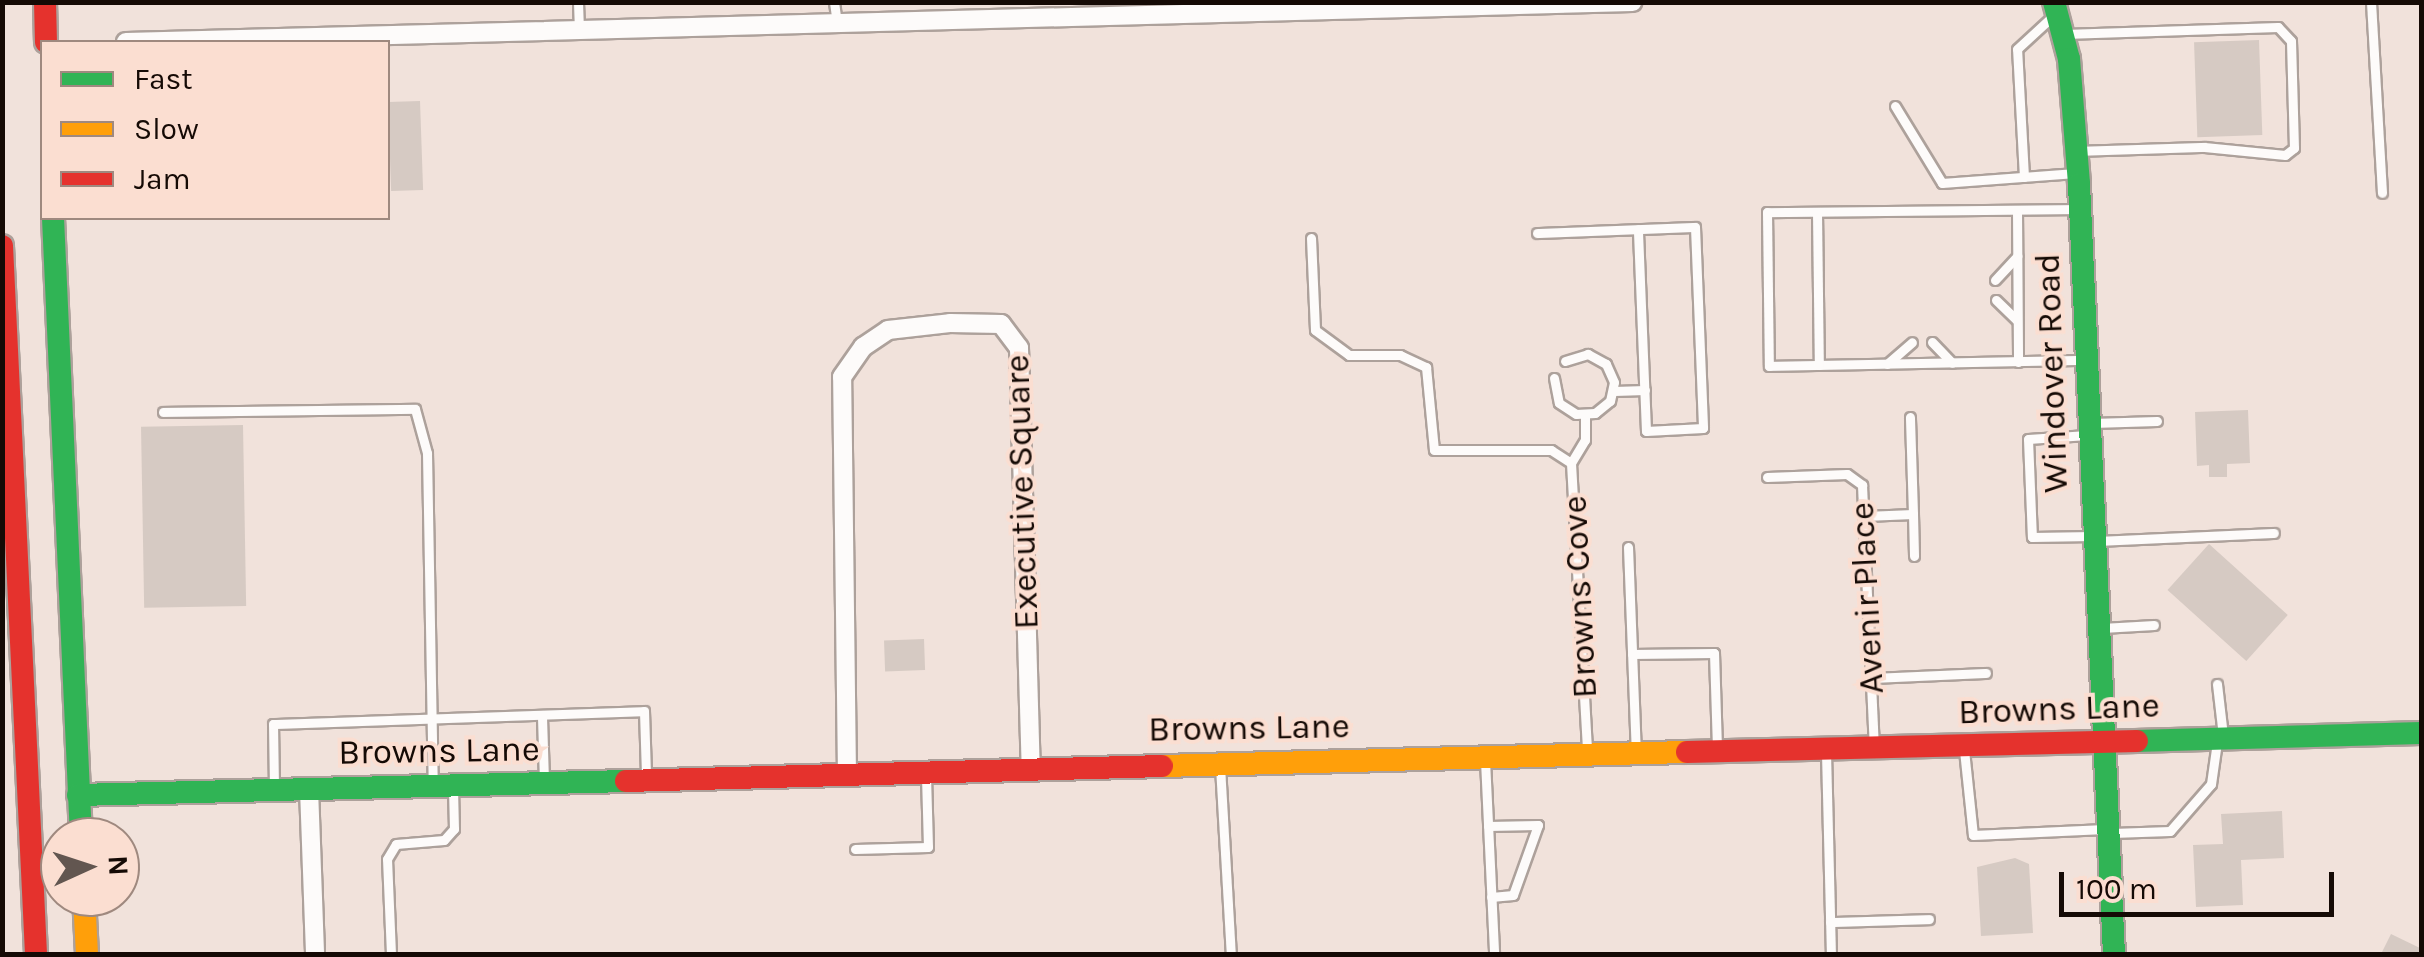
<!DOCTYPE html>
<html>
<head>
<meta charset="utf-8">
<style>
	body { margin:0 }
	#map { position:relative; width:2424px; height:957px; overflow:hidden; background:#f1e2db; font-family:Karla,sans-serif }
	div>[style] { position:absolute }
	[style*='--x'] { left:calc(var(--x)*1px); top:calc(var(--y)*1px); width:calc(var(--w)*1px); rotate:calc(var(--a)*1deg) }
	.building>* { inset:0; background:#d6cac3; transform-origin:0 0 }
	.roads { filter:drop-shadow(2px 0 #ada19b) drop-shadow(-2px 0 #ada19b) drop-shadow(0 2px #ada19b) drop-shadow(0 -2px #ada19b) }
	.lane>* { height:9px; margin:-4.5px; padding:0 4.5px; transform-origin:4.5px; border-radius:4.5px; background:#fdfbfa }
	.street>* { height:18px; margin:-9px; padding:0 9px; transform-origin:9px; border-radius:9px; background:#fdfbfa }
	.fast>* { height:22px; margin:-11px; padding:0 11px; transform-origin:11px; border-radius:11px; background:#30b455 }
	.slow>* { height:22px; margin:-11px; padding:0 11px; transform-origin:11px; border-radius:11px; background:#ff9f0a }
	.jam>* { height:22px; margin:-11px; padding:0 11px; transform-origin:11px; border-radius:11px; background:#e5322d }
	span { translate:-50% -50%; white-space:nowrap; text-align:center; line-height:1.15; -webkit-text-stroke:8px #fbded1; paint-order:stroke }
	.street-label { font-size:35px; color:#150a05 }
	.frame { position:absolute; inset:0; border:5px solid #150a05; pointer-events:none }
	.legend { position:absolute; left:40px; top:40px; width:350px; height:180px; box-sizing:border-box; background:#fbded1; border:2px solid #9f897f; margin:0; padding:12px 18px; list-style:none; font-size:30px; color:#150a05 }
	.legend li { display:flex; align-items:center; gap:20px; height:50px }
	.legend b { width:50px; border:2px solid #9f897f }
	.north { position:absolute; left:40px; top:817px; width:100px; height:100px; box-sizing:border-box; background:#fbded1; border:2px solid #9f897f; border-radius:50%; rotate:87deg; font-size:28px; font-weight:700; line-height:40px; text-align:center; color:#150a05 }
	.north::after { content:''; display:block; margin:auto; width:35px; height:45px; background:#625650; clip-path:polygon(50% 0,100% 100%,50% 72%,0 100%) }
	.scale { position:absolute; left:2059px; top:872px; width:275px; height:45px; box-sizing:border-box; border:5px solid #150a05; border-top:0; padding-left:12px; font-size:30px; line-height:35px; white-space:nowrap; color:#150a05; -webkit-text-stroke:8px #fbded1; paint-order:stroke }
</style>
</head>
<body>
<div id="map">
	<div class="building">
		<div style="left:2259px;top:40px;width:95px;height:65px;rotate:88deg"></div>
		<div style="left:420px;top:101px;width:89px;height:32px;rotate:88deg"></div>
		<div style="clip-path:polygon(2248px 410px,2250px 463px,2227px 464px,2227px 477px,2209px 477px,2209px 465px,2197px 466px,2195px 412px)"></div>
		<div style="left:243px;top:425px;width:181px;height:102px;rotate:89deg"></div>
		<div style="left:2209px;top:544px;width:106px;height:62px;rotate:42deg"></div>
		<div style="left:924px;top:639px;width:31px;height:40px;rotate:88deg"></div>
		<div style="clip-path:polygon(2282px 811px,2284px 858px,2241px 860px,2243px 905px,2196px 907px,2193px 845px,2223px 844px,2221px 814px)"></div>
		<div style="clip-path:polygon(2015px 858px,2029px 864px,2033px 933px,1981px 936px,1977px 867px)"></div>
		<div style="clip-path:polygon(2391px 934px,2422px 949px,2422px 954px,2381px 954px)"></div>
	</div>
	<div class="roads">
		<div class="lane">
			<div style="--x:578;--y:2;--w:27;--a:88"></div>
			<div style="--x:834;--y:2;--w:22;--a:82"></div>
			<div style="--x:2371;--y:2;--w:191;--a:86.7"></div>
			<div style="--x:2064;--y:34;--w:214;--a:-1.9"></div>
			<div style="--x:2278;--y:27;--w:19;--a:47"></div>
			<div style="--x:2291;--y:41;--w:107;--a:88.4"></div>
			<div style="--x:2294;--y:148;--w:11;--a:142"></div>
			<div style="--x:2285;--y:155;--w:81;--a:-174.4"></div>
			<div style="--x:2204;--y:147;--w:125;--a:178.2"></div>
			<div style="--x:1895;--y:106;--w:90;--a:58.6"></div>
			<div style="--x:1942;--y:183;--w:134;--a:-4.3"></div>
			<div style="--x:2024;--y:177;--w:128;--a:-93.1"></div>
			<div style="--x:2017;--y:49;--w:52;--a:-42.6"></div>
			<div style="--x:2078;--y:209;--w:311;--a:179.4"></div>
			<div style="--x:1767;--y:212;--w:154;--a:89.3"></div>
			<div style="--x:1769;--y:366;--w:316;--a:-1.1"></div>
			<div style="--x:2017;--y:210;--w:152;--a:89.6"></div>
			<div style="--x:1817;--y:212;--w:153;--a:89.3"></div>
			<div style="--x:1537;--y:233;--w:158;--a:-2.2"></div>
			<div style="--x:1695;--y:227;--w:201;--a:87.7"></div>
			<div style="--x:1703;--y:428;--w:57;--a:177"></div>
			<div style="--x:1646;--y:431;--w:202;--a:-92.3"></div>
			<div style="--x:1311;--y:238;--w:92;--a:87.5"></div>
			<div style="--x:1315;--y:330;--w:42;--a:36.3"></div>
			<div style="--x:1349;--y:355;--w:51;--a:0"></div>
			<div style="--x:1400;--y:355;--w:29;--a:25"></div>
			<div style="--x:1426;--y:367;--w:83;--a:84.5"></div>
			<div style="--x:1434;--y:450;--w:117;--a:0"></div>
			<div style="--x:1551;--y:450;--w:24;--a:33"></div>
			<div style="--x:1571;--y:463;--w:288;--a:86.8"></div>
			<div style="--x:1995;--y:280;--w:33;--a:-47"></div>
			<div style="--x:1996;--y:300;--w:29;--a:44"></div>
			<div style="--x:1932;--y:342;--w:29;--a:46"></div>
			<div style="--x:1887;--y:364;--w:33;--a:-41"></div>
			<div style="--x:1554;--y:378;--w:25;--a:79"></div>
			<div style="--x:1559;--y:403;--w:20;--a:33"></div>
			<div style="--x:1576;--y:414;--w:19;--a:-3"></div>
			<div style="--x:1595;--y:413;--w:19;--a:-39"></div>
			<div style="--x:1610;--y:401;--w:19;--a:-78"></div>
			<div style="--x:1614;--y:382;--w:20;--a:-114"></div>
			<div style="--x:1606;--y:364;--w:21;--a:-151"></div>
			<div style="--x:1588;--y:354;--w:24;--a:163"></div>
			<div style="--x:1614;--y:391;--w:31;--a:-2"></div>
			<div style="--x:163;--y:412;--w:252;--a:-0.7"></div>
			<div style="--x:415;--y:409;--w:46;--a:74.7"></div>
			<div style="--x:427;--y:453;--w:331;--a:89"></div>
			<div style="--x:2092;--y:423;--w:65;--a:-1.8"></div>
			<div style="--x:2087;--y:435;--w:59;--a:176.1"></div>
			<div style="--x:2028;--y:439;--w:98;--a:87.7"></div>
			<div style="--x:2032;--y:537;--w:61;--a:-0.9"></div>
			<div style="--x:1571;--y:463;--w:27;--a:-59"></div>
			<div style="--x:1585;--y:440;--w:25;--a:-90"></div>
			<div style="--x:1767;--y:477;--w:80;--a:-2.1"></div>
			<div style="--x:1847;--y:474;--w:19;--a:36"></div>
			<div style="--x:1862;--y:485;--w:261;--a:87.4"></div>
			<div style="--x:1913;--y:514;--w:42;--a:88.6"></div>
			<div style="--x:1865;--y:516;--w:48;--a:-2.4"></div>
			<div style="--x:1913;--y:514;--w:97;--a:-91.8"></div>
			<div style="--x:2096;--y:541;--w:178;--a:-2.6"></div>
			<div style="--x:1628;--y:547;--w:204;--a:87.8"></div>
			<div style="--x:2102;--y:628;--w:52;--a:-3.3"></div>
			<div style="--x:1632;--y:654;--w:82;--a:-0.7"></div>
			<div style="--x:1714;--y:653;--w:95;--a:88.2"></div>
			<div style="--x:1871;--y:678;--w:115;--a:-2.5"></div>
			<div style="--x:2217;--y:684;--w:52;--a:83.4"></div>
			<div style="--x:542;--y:717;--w:62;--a:88.2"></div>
			<div style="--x:1964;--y:750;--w:85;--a:84"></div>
			<div style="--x:1973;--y:835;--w:132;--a:-2.6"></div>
			<div style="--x:1826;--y:752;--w:202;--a:88.6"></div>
			<div style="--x:1485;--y:760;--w:194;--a:87.3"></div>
			<div style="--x:1220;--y:766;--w:188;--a:86.7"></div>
			<div style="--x:274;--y:787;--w:63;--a:-90.9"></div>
			<div style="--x:273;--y:724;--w:371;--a:-2"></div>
			<div style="--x:644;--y:711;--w:65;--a:88.2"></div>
			<div style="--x:1488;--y:826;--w:50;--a:-1.1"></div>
			<div style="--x:1538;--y:825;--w:74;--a:109.7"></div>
			<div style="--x:1513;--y:895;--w:22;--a:175"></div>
			<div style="--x:2112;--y:833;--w:58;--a:-2"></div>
			<div style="--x:2170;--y:831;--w:62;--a:-48.9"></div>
			<div style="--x:2211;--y:784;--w:42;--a:-81.9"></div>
			<div style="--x:855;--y:849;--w:73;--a:-1.6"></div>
			<div style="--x:928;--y:847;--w:71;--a:-91.6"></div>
			<div style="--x:1830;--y:922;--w:99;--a:-1.7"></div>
			<div style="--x:391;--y:954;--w:95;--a:-92.4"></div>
			<div style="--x:387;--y:859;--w:17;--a:-59"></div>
			<div style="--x:396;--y:844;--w:48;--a:-4.8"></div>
			<div style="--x:444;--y:840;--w:15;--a:-48"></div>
			<div style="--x:454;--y:829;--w:40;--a:-91.4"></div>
		</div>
		<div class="street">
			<div style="--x:126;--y:42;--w:1507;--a:-1.52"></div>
			<div style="--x:847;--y:776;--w:399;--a:-90.7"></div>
			<div style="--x:842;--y:377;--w:37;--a:-55"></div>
			<div style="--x:863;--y:347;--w:30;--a:-34"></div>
			<div style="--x:888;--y:330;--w:62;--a:-6.4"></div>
			<div style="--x:950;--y:323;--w:51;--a:1.1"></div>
			<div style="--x:1001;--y:324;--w:30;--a:53"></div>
			<div style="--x:1019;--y:348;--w:420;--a:88.4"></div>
			<div style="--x:309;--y:789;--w:165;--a:87.9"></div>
		</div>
		<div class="fast">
			<div style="--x:2054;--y:2;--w:59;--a:75.3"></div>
			<div style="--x:2069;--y:59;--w:125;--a:85.4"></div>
			<div style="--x:2079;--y:184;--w:771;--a:87.4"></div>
			<div style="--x:53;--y:218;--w:620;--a:87.41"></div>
			<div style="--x:2137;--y:741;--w:285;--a:-1.6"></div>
			<div style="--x:78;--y:795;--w:548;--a:-1.46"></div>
		</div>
		<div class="slow">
			<div style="--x:1162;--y:766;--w:525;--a:-1.53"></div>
			<div style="--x:84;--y:897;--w:57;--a:87"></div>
		</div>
		<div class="jam">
			<div style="--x:45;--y:2;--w:40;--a:88.6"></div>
			<div style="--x:2;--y:246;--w:709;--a:87.25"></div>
			<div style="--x:1687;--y:752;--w:450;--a:-1.4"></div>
			<div style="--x:626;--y:781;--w:536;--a:-1.6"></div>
		</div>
	</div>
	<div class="street-label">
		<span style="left:2052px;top:373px;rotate:-92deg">Windover Road</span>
		<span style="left:1022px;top:492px;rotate:-92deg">Executive Square</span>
		<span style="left:1580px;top:597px;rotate:-93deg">Browns Cove</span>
		<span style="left:1867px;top:598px;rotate:-93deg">Avenir Place</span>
		<span style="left:2059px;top:709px;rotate:-2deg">Browns Lane</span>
		<span style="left:1249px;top:728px;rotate:-1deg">Browns Lane</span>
		<span style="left:439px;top:751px;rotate:-1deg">Browns Lane</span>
	</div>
	<div class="frame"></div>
	<ul class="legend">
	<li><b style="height:12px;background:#30b455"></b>Fast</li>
	<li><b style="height:12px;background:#ff9f0a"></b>Slow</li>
	<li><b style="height:12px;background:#e5322d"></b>Jam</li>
	</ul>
	<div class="north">N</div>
	<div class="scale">100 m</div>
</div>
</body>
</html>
